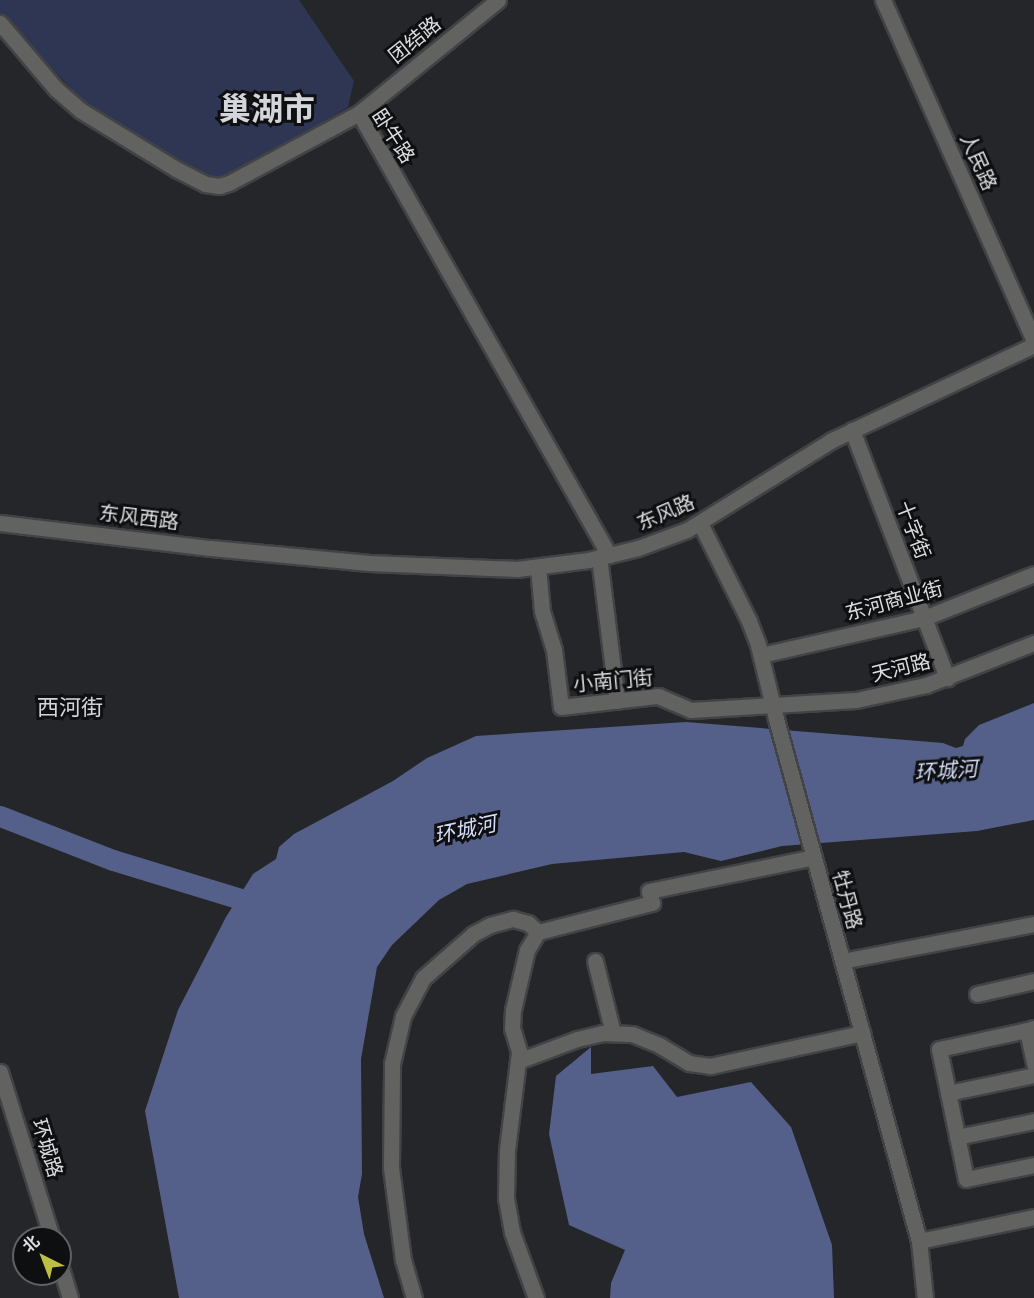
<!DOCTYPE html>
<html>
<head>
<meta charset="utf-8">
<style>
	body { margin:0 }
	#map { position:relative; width:1034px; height:1298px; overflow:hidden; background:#25262a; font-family:Poppins,"Noto Sans SC",sans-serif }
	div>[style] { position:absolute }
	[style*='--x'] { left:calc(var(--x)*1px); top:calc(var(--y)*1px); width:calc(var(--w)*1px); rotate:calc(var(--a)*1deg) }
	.green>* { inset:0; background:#2e3653 }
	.water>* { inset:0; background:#55608a }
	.river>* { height:21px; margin:-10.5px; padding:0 10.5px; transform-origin:10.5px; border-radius:10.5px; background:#55608a }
	.roads { filter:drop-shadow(2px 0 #424347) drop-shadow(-2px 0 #424347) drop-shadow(0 2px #424347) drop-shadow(0 -2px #424347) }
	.minor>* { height:15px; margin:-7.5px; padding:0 7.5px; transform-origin:7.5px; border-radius:7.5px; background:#626360 }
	span { translate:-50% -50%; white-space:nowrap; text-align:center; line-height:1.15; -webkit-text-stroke:6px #0e0f11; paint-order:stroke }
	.street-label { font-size:20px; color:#dcdde0 }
	.water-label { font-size:21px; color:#d5ddf9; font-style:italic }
	.quarter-label { font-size:22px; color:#d4d5db }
	.town-label { font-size:32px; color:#d4d5db; font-weight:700 }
	.north { position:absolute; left:12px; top:1226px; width:60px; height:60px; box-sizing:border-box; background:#0e0f11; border:2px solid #606164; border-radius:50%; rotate:318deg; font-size:16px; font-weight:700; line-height:24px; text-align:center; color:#dcdde0 }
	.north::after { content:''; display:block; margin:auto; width:21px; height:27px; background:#bfbe42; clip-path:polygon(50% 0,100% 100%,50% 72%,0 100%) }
</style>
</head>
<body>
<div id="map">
	<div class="green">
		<div style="clip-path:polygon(0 0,299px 0,354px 81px,348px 107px,240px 172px,224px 177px,210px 176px,181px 161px,84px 102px,0 14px)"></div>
	</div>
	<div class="water">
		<div style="clip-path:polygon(1034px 703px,1034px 820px,977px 831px,782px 846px,721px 861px,684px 852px,552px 864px,467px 884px,439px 900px,392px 945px,377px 967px,361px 1059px,362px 1174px,358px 1197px,364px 1234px,384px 1298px,179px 1298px,145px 1111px,178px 1010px,226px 917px,253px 874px,276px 859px,279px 847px,294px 834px,393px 781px,427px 758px,476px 736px,686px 722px,943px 743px,956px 748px,963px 746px,965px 739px,979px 725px)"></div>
		<div style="clip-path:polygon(591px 1047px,591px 1074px,653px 1066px,677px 1097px,751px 1082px,791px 1127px,832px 1245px,834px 1298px,610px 1298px,611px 1283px,625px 1250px,569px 1225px,549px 1134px,556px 1076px)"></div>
	</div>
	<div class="river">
		<div style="--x:0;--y:816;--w:121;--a:21.3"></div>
		<div style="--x:113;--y:860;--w:157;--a:17"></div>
	</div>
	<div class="roads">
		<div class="minor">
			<div style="--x:883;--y:0;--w:373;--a:66.1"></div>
			<div style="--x:0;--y:23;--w:87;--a:49.7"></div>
			<div style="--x:56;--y:89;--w:32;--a:41"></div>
			<div style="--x:80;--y:110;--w:113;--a:31.6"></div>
			<div style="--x:176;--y:169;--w:33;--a:27"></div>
			<div style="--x:205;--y:184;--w:14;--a:8"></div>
			<div style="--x:219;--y:186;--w:10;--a:-17"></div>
			<div style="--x:229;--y:183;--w:148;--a:-28.3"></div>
			<div style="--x:359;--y:113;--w:508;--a:60.51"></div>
			<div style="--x:359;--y:113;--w:179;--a:-39.1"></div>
			<div style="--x:852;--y:430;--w:266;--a:69"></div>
			<div style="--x:0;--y:523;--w:212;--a:6.8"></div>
			<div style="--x:211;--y:548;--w:159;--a:5.4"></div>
			<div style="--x:369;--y:563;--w:148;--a:2.3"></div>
			<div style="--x:517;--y:569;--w:72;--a:-7.2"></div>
			<div style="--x:588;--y:560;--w:51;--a:-13.5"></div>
			<div style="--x:638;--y:548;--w:52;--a:-20.2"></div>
			<div style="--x:687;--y:530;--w:171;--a:-31.8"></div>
			<div style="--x:832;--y:440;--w:223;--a:-25.2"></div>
			<div style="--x:700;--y:523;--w:110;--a:63.4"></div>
			<div style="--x:749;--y:621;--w:26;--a:69"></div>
			<div style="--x:758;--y:645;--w:76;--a:76.3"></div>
			<div style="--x:776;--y:719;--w:541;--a:74.68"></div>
			<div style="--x:919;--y:1241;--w:57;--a:84"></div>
			<div style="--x:599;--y:557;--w:145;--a:82.9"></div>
			<div style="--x:538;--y:567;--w:44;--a:84.8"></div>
			<div style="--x:542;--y:611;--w:41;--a:72.9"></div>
			<div style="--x:554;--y:650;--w:57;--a:83"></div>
			<div style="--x:561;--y:707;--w:98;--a:-6.5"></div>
			<div style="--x:658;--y:696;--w:36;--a:23"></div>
			<div style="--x:691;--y:710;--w:165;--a:-3.5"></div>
			<div style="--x:856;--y:700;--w:72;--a:-12.1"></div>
			<div style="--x:926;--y:685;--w:116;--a:-21.3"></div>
			<div style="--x:761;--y:655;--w:167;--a:-12.8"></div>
			<div style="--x:924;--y:618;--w:118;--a:-21.8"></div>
			<div style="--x:595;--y:961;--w:74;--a:76"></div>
			<div style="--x:842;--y:961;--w:196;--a:-10.9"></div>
			<div style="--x:977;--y:994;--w:58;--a:-12.8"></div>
			<div style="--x:1034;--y:1028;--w:7;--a:164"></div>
			<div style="--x:1027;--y:1030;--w:35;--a:78"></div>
			<div style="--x:1027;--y:1030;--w:90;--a:167.8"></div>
			<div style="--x:939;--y:1049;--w:133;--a:78.3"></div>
			<div style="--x:966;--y:1179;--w:69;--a:-11.6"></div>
			<div style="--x:518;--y:1061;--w:10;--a:-84"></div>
			<div style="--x:519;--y:1051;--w:24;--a:-107"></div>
			<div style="--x:512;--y:1028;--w:18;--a:-87"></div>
			<div style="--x:513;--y:1010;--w:62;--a:-76.9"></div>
			<div style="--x:527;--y:950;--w:21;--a:-59"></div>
			<div style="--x:538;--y:932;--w:118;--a:-14.3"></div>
			<div style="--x:652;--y:903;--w:12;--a:-104"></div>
			<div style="--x:649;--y:891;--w:168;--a:-11.6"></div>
			<div style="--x:0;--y:1072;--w:174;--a:72.6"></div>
			<div style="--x:948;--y:1093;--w:88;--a:-11.8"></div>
			<div style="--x:957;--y:1137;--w:79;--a:-11.7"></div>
			<div style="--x:919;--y:1241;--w:117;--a:-11.8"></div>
			<div style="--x:60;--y:1265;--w:34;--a:73"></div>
			<div style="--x:414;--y:1298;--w:40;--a:-106"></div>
			<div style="--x:403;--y:1260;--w:94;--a:-97.4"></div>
			<div style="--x:391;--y:1167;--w:103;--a:-89.4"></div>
			<div style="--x:392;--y:1064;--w:49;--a:-77.1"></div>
			<div style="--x:403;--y:1016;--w:43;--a:-62.2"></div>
			<div style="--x:423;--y:978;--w:67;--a:-41.3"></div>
			<div style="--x:473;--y:934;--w:19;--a:-28"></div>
			<div style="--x:490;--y:925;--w:24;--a:-15"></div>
			<div style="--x:513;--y:919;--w:16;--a:15"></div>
			<div style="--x:528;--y:923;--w:13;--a:42"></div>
			<div style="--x:536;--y:1298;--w:70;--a:-110"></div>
			<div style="--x:512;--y:1232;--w:36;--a:-100"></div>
			<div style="--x:506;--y:1197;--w:47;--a:-88.8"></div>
			<div style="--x:507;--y:1150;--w:90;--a:-83"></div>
			<div style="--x:518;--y:1061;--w:63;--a:-20.4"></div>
			<div style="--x:577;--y:1039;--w:26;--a:-13"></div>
			<div style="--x:602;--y:1033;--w:30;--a:2"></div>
			<div style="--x:632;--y:1034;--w:29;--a:22"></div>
			<div style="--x:659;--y:1045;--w:35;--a:31"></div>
			<div style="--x:689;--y:1063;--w:21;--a:8"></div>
			<div style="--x:710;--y:1066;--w:156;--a:-12.2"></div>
		</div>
	</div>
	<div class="street-label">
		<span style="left:415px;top:40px;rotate:-39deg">团结路</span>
		<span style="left:393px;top:136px;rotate:57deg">卧牛路</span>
		<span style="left:978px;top:162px;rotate:66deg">人民路</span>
		<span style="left:666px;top:513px;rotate:-23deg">东风路</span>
		<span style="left:139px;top:518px;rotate:7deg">东风西路</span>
		<span style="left:913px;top:530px;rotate:69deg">十字街</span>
		<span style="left:894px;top:601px;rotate:-15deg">东河商业街</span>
		<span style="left:901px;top:668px;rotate:-14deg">天河路</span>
		<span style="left:613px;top:681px;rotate:-5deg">小南门街</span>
		<span style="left:847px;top:900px;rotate:75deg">牡丹路</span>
		<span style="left:47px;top:1148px;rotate:73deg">环城路</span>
	</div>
	<div class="water-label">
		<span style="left:946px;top:771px;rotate:-4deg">环城河</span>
		<span style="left:465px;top:830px;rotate:-12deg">环城河</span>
	</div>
	<div class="quarter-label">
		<span style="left:70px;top:708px">西河街</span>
	</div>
	<div class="town-label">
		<span style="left:267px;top:109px">巢湖市</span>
	</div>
	<div class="north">北</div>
</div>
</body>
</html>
